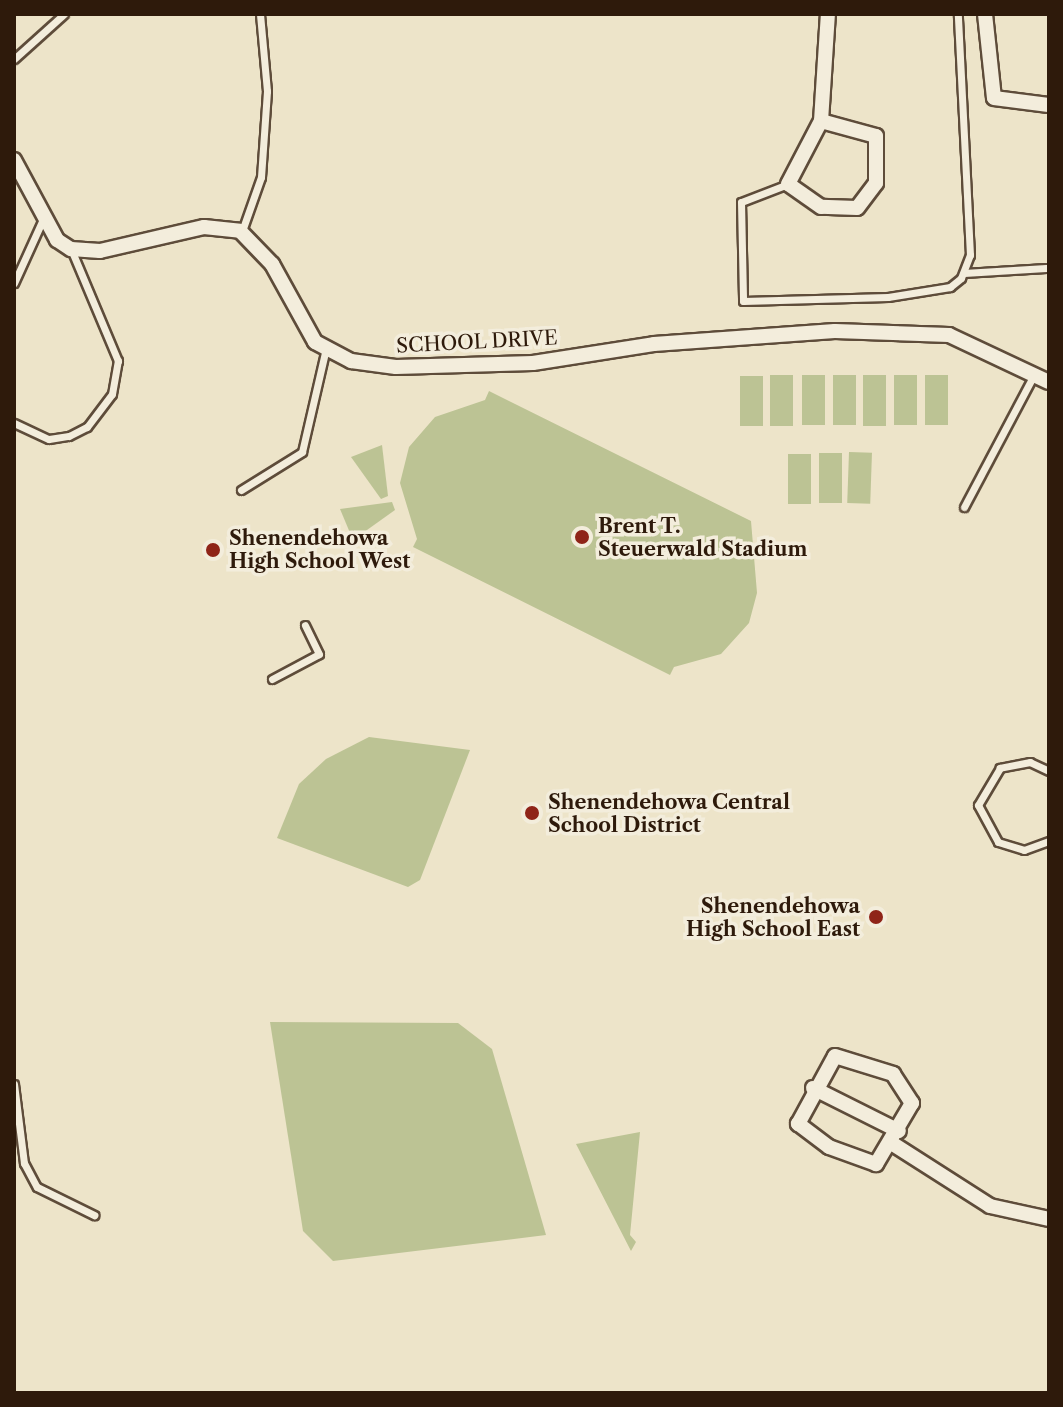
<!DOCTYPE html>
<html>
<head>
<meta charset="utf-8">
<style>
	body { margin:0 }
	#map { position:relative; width:1063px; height:1407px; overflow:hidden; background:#ede4c9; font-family:"Libre Caslon Text",serif }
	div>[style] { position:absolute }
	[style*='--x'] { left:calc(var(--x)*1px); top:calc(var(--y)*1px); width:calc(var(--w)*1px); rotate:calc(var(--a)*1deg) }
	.green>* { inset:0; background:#bcc394; transform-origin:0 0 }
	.roads { filter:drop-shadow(2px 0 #5e4c3a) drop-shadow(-2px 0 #5e4c3a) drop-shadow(0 2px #5e4c3a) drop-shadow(0 -2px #5e4c3a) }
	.service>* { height:7px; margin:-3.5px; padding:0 3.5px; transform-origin:3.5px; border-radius:3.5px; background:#f3eddc }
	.minor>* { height:14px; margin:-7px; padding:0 7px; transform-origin:7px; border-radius:7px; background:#f3eddc }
	.dots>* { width:22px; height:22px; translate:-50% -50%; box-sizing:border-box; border:4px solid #f3eddc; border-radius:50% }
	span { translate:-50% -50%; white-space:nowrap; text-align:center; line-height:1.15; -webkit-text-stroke:7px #f3eddc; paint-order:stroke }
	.street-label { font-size:20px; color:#2e1a0b }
	.poi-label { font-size:20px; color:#2e1a0b; font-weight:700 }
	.left { translate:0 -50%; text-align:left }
	.right { translate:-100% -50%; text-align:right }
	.frame { position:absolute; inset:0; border:16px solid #2e1a0b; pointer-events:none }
</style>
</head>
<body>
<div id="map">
	<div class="green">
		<div style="left:770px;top:375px;width:23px;height:51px"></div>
		<div style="left:802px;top:375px;width:23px;height:50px"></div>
		<div style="left:833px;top:375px;width:23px;height:50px"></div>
		<div style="left:863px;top:375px;width:23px;height:51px"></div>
		<div style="left:894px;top:375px;width:23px;height:50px"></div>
		<div style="left:925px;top:375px;width:23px;height:50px"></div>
		<div style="left:740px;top:376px;width:23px;height:50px"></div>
		<div style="clip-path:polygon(489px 391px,751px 521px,757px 593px,749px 623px,721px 654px,674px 667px,670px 675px,413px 547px,417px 539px,400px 483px,409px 447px,435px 417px,485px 400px)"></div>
		<div style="clip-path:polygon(382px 445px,388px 496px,381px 499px,351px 457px)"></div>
		<div style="left:849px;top:452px;width:23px;height:51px;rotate:2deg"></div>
		<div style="left:819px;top:453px;width:23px;height:50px"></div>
		<div style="left:788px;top:454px;width:23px;height:50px"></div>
		<div style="clip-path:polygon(392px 502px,395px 510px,353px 540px,340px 509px)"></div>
		<div style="clip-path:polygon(369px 737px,470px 750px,420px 880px,408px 887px,277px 838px,299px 784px,326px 759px)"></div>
		<div style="clip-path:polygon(270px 1022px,458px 1023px,492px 1049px,546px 1235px,333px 1261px,303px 1231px)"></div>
		<div style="clip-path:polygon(640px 1132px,630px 1235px,636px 1242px,631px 1251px,576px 1144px)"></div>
	</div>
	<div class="roads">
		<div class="service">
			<div style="--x:14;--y:59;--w:67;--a:-42"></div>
			<div style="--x:788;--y:184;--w:50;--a:159"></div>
			<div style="--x:741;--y:202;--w:99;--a:88.8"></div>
			<div style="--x:743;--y:301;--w:145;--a:-1.6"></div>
			<div style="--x:888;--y:297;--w:63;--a:-9.2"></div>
			<div style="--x:950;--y:287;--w:14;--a:-39"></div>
			<div style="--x:961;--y:278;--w:25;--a:-69"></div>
			<div style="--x:970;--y:255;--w:241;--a:-92.9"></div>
			<div style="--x:242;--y:231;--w:57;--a:-70.6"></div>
			<div style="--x:261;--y:177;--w:86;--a:-86"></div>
			<div style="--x:267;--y:91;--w:77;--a:-95.2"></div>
			<div style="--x:964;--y:273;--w:82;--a:-3.5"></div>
			<div style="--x:14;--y:283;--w:72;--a:-65.6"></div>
			<div style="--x:14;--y:423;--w:38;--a:25"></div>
			<div style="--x:49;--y:439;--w:20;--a:-9"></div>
			<div style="--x:69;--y:436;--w:20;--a:-27"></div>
			<div style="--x:87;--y:427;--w:41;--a:-52.9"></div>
			<div style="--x:112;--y:394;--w:34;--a:-80"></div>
			<div style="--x:118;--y:361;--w:121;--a:-112.8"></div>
			<div style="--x:241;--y:490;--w:72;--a:-31.9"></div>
			<div style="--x:302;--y:452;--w:107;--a:-77"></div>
			<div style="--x:964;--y:507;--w:149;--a:-62.1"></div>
			<div style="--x:272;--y:679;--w:53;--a:-28"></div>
			<div style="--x:319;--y:654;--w:32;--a:-116"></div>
			<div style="--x:1049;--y:771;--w:21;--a:-155"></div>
			<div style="--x:1030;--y:762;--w:31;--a:169"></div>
			<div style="--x:1000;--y:768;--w:43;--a:120.7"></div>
			<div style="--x:978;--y:805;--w:42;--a:61.6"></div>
			<div style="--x:998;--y:842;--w:27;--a:17"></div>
			<div style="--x:1024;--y:850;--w:27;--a:-20"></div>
			<div style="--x:14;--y:1084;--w:80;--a:82.8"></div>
			<div style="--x:24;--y:1163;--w:27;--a:62"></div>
			<div style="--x:37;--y:1187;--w:64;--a:26.2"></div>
		</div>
		<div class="minor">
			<div style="--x:985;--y:14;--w:84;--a:83.9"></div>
			<div style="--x:994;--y:98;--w:55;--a:7.3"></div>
			<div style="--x:821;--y:121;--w:57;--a:15.3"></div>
			<div style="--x:876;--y:136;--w:47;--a:90"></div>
			<div style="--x:876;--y:183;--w:31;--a:127"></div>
			<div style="--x:857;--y:208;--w:36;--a:-178"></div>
			<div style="--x:821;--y:207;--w:40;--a:-145.1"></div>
			<div style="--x:788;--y:184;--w:71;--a:-62.4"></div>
			<div style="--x:821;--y:121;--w:107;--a:-86.3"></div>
			<div style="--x:14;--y:160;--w:91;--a:61.7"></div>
			<div style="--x:57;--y:240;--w:17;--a:33"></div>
			<div style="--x:71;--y:249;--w:29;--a:4"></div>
			<div style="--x:100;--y:251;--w:107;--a:-13"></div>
			<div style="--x:204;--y:227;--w:36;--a:6"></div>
			<div style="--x:240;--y:231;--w:46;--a:45.9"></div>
			<div style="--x:272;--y:264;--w:89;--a:61.1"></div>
			<div style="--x:315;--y:342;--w:41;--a:27.8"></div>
			<div style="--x:351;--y:361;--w:45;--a:7.6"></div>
			<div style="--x:396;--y:367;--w:137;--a:-1.7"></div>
			<div style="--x:533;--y:363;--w:122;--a:-8.9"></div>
			<div style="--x:654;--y:344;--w:181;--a:-4.1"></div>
			<div style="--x:835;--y:331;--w:114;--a:2"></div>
			<div style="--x:949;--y:335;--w:110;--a:25.2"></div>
			<div style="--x:835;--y:1056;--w:61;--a:17.2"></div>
			<div style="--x:893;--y:1074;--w:35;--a:57"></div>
			<div style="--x:912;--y:1103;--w:71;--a:120.5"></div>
			<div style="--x:876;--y:1164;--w:50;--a:-160.1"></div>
			<div style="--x:829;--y:1147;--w:39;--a:-143"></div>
			<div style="--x:798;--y:1124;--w:77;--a:-61.4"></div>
			<div style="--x:813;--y:1088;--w:96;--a:26.6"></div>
			<div style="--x:893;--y:1144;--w:115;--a:32.6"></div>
			<div style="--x:990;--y:1206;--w:60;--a:12.4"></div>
		</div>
	</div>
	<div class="dots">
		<div style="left:582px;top:537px;background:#8f2418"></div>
		<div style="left:213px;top:550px;background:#8f2418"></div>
		<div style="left:532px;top:813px;background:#8f2418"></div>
		<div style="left:876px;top:917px;background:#8f2418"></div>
	</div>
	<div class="street-label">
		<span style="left:477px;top:342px;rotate:-3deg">SCHOOL DRIVE</span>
	</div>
	<div class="poi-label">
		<span class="left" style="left:598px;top:538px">Brent T.<br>Steuerwald Stadium</span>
		<span class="left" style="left:229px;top:550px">Shenendehowa<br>High School West</span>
		<span class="left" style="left:548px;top:814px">Shenendehowa Central<br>School District</span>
		<span class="right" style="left:860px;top:918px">Shenendehowa<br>High School East</span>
	</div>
	<div class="frame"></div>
</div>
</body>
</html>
